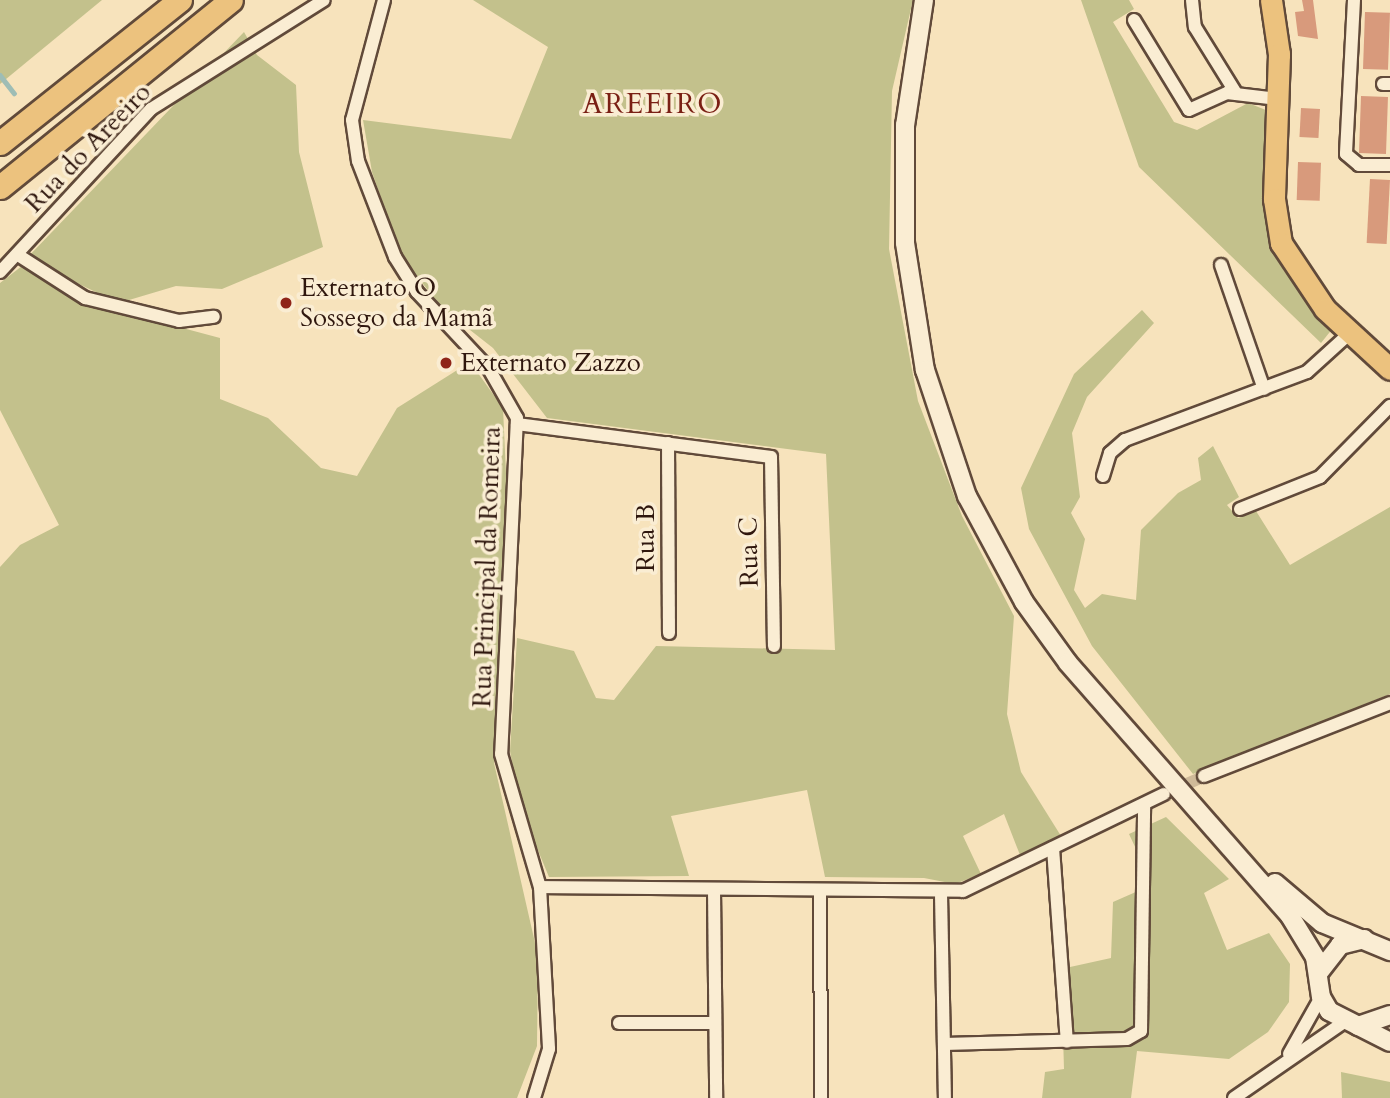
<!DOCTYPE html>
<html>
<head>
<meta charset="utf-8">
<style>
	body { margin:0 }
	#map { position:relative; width:1390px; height:1098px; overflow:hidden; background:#f7e3bc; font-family:Cardo,serif }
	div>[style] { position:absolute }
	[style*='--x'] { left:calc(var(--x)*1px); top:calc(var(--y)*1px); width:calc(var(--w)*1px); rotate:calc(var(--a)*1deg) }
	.green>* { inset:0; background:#c3c18c }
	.stream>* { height:4.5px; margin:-2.25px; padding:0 2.25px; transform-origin:2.25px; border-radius:2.25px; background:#9ebdb5 }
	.building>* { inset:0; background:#d89a7c; transform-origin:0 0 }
	.street-tunnel>* { height:12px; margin-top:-6px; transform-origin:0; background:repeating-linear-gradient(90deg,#cfba99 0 12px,transparent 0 18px) }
	.roads { filter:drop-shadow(2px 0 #614a3a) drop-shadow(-2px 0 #614a3a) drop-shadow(0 2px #614a3a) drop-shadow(0 -2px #614a3a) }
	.street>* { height:12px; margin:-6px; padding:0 6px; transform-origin:6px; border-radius:6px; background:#faedd3 }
	.secondary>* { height:18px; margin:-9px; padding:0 9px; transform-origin:9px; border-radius:9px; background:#faedd3 }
	.primary>* { height:21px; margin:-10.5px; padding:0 10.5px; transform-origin:10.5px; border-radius:10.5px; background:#ecc27e }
	.highway>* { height:23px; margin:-11.5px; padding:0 11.5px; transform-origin:11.5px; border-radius:11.5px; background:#ecc27e }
	.dots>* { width:19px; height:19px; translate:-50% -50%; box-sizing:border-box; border:4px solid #faedd3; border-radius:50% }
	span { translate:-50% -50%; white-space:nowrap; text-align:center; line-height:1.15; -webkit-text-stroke:7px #faedd3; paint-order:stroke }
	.street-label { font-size:26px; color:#2f170e }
	.poi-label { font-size:26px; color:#2f170e }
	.left { translate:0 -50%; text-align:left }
	.neighbourhood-label { font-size:28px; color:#7a1f14; letter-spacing:2px }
</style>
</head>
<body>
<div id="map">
	<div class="green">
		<div style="clip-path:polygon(0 0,102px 0,0 84px)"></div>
		<div style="clip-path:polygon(473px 0,913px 0,892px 91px,889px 249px,918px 401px,962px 516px,1014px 616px,1007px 714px,1021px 772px,1061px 836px,1020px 855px,1004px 814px,963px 836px,981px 874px,955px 884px,924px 878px,825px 877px,807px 790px,671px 816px,689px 876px,549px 877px,520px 807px,510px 751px,517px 638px,574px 651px,596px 698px,614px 700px,656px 646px,835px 650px,826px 454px,547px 418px,493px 348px,442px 308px,401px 256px,372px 172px,363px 120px,511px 139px,548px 47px)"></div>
		<div style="clip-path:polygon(1081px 0,1129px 0,1134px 9px,1113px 22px,1174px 122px,1197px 130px,1248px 103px,1271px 112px,1267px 229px,1284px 271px,1333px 328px,1321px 343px,1139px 167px)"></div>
		<div style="clip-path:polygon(244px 32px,257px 55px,296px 85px,299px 152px,323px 247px,222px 289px,176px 286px,119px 303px,26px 259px)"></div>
		<div style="clip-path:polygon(22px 266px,89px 303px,220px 338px,220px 399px,268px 418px,321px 468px,357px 476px,397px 408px,470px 362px,503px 408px,509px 539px,494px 763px,538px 956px,537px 1046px,517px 1098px,0 1098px,0 567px,20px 545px,59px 525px,0 410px,0 283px)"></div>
		<div style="clip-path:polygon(1142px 310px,1154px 323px,1087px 397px,1072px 433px,1080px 497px,1071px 513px,1085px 539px,1074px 590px,1085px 608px,1102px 594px,1136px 600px,1141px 530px,1178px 493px,1201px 480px,1198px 458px,1213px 446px,1239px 497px,1227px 505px,1238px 518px,1256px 511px,1290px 565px,1390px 507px,1390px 694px,1193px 774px,1092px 646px,1029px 529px,1021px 488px,1074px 374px)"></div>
		<div style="clip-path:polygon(1166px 817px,1229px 879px,1204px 893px,1227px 950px,1269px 933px,1290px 964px,1289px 1002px,1268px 1032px,1229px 1059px,1137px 1051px,1131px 1098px,1042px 1098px,1045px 1072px,1064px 1069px,1061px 969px,1111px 958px,1113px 902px,1138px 891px,1145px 868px,1129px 834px)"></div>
		<div style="clip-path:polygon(1341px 1072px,1390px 1082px,1390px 1098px,1342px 1098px)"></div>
	</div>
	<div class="stream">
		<div style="--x:0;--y:75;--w:23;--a:52"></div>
	</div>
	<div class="building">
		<div style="clip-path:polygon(1302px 0,1313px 0,1318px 39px,1298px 36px,1295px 12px,1304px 11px)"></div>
		<div style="left:1365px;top:12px;width:25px;height:57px;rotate:2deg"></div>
		<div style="left:1361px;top:96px;width:27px;height:57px;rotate:2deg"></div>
		<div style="left:1301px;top:108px;width:19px;height:29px;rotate:3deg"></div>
		<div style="left:1298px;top:162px;width:23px;height:38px;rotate:2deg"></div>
		<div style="left:1370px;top:179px;width:20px;height:64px;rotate:3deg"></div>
	</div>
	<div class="street-tunnel">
		<div style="--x:1171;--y:791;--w:36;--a:-24"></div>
	</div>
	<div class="roads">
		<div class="street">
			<div style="--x:384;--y:0;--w:124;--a:104.9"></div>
			<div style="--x:352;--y:120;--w:41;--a:81.7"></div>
			<div style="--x:358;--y:161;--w:103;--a:68.9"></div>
			<div style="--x:395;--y:257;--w:41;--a:57.8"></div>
			<div style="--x:417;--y:292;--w:105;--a:46.9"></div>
			<div style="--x:489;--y:369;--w:56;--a:60.3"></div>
			<div style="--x:517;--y:418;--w:336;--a:92.7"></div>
			<div style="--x:501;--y:754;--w:139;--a:73.7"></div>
			<div style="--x:540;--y:887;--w:162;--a:86.8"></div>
			<div style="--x:549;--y:1049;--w:51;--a:107"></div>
			<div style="--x:1192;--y:0;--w:27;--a:84"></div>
			<div style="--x:1195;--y:27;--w:78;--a:58.2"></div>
			<div style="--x:1354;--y:0;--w:154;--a:93"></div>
			<div style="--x:1346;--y:154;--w:17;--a:40"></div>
			<div style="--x:1359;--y:165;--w:31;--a:0"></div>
			<div style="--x:1134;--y:20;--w:105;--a:58.6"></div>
			<div style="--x:1189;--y:110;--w:42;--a:-24.1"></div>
			<div style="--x:1227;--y:93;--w:51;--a:6.7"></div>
			<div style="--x:1383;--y:84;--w:7;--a:0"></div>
			<div style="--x:18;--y:255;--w:80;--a:32.7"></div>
			<div style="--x:85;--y:298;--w:97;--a:13.7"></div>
			<div style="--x:179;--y:321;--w:35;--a:-7"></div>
			<div style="--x:1221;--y:265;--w:131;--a:70.9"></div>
			<div style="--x:0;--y:272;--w:222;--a:-47.2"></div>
			<div style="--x:151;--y:109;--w:204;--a:-32.2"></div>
			<div style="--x:517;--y:424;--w:256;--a:7.4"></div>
			<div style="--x:771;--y:457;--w:189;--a:89.1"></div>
			<div style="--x:668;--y:443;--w:190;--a:89.7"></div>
			<div style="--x:1103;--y:476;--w:24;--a:-73"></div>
			<div style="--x:1110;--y:453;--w:20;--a:-41"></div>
			<div style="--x:1125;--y:440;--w:194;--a:-20.5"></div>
			<div style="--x:1307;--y:372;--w:58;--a:-42.2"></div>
			<div style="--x:1240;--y:509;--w:86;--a:-21.8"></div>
			<div style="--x:1320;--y:477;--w:100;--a:-45.4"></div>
			<div style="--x:1204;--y:776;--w:200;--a:-21.4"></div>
			<div style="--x:1053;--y:848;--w:194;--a:85.9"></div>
			<div style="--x:540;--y:887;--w:423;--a:0.5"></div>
			<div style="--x:963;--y:891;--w:223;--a:-25.8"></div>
			<div style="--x:714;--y:890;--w:208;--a:89.4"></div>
			<div style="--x:820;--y:892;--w:206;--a:89.7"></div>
			<div style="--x:941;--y:894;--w:204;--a:88.9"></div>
			<div style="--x:619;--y:1023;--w:96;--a:0"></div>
			<div style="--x:944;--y:1044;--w:183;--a:-1.6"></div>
			<div style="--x:1127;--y:1039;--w:16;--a:-30"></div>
			<div style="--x:1141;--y:1031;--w:227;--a:-89.2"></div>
			<div style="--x:1289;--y:1054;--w:65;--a:-60.7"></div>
			<div style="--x:1234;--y:1098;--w:134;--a:-34.6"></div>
		</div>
		<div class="secondary">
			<div style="--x:924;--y:0;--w:126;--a:98.6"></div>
			<div style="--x:905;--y:125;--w:118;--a:90"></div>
			<div style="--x:905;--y:243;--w:129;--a:81.1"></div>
			<div style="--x:925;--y:370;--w:133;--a:71.6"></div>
			<div style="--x:967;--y:496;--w:120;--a:61.7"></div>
			<div style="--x:1024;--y:602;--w:75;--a:54.2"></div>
			<div style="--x:1068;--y:663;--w:337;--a:48.7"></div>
			<div style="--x:1290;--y:916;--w:48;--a:58.6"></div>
			<div style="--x:1315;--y:957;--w:40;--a:81.5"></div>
			<div style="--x:1321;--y:997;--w:16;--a:60"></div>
			<div style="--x:1329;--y:1011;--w:68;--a:26.9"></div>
			<div style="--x:1275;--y:883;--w:62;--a:40.4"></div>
			<div style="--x:1322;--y:923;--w:74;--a:22.4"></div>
			<div style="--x:1320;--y:971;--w:33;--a:-52"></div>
			<div style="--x:1340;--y:945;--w:25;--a:-14"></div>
			<div style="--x:1358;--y:1026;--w:34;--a:-19"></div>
		</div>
		<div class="primary">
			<div style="--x:1271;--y:0;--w:55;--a:81.6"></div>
			<div style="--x:1279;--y:54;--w:145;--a:92"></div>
			<div style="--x:1274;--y:199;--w:45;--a:81"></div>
			<div style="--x:1281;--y:243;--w:79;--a:56.3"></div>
			<div style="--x:1325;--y:309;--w:88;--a:42.7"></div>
		</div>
		<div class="highway">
			<div style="--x:0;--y:143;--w:230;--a:-38.5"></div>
			<div style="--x:0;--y:187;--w:297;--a:-39"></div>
		</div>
	</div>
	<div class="dots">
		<div style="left:286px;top:303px;background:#8f2418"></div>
		<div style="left:446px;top:363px;background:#8f2418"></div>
	</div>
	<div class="street-label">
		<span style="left:88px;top:148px;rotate:-46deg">Rua do Areeiro</span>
		<span style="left:646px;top:538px;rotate:-90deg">Rua B</span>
		<span style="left:749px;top:552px;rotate:-91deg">Rua C</span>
		<span style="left:487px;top:567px;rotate:-88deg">Rua Principal da Romeira</span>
	</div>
	<div class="poi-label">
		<span class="left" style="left:300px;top:303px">Externato O<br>Sossego da Mamã</span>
		<span class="left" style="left:460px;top:363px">Externato Zazzo</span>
	</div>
	<div class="neighbourhood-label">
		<span style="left:653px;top:104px">AREEIRO</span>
	</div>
</div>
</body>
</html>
